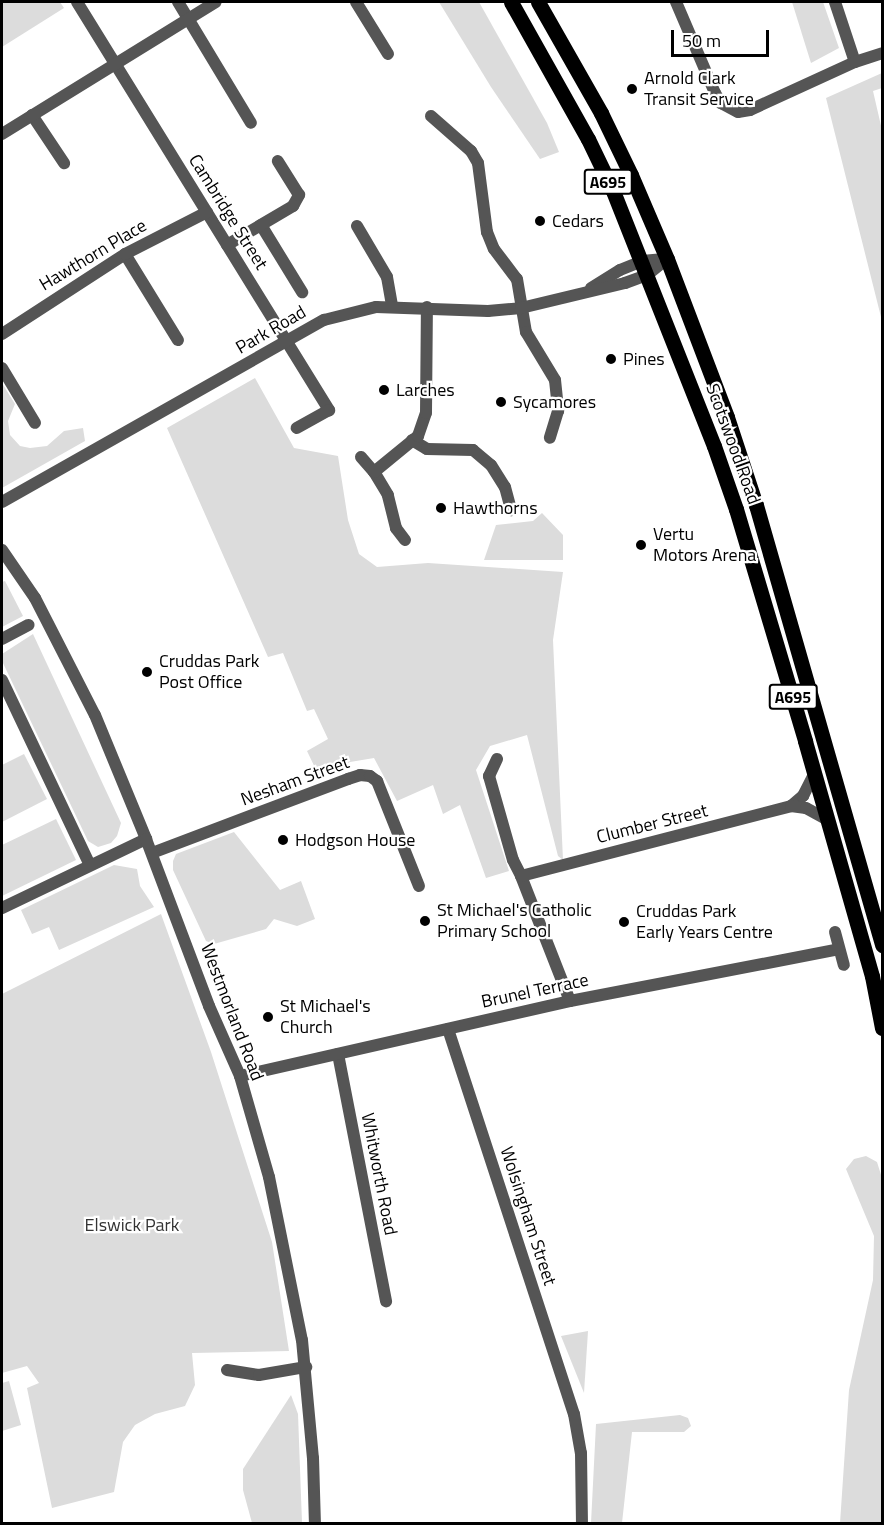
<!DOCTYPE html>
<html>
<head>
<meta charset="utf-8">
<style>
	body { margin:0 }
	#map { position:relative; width:884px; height:1525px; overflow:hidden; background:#fff; font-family:"Titillium Web",sans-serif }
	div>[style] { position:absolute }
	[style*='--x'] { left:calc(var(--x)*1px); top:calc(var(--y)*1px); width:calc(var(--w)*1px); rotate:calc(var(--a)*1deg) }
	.green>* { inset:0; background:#dcdcdc }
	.minor>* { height:12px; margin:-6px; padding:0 6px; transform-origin:6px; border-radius:6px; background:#555 }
	.tertiary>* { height:12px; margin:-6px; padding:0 6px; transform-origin:6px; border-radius:6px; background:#555 }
	.primary>* { height:15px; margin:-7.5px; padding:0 7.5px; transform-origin:7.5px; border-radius:7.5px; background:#000 }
	.dots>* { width:16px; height:16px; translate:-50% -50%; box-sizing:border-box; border:3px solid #fff; border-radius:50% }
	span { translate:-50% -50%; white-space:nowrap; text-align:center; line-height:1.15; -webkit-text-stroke:4.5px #fff; paint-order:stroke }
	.shield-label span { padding:2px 4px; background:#fff; border:2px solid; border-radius:4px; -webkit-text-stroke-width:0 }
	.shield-label { font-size:16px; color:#000; font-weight:700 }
	.poi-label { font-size:18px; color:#000 }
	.left { translate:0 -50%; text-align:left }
	.street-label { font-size:18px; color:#000 }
	.park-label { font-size:18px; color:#333 }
	.frame { position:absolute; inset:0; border:3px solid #000; pointer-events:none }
	.scale { position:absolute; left:671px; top:30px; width:98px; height:27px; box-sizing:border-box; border:3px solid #000; border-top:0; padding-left:8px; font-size:18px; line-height:21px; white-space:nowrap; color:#000; -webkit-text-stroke:4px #fff; paint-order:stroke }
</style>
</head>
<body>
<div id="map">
	<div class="green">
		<div style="clip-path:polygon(2px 2px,60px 2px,64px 8px,2px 47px)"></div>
		<div style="clip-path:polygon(439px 2px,479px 2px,547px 123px,559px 152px,540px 159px,491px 87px)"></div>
		<div style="clip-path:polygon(792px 2px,823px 2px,839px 48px,811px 63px)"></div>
		<div style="clip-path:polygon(882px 73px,882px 88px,873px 91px,882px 130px,882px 321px,826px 98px)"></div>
		<div style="clip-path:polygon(255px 378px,294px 448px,338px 456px,348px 520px,359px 554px,377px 567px,428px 563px,563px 572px,553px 640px,563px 860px,558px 856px,527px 735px,490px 746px,476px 770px,509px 871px,486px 878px,460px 805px,443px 814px,433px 785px,397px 801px,374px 758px,350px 762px,319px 776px,307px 751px,328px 739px,314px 709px,307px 711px,283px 653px,268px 657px,167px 428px)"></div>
		<div style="clip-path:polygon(2px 383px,15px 404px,8px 421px,10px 435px,20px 446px,30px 448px,47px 446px,64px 431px,83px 428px,85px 441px,2px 488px)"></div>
		<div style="clip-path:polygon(542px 513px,563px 535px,563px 560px,484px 560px,496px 525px,533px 521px)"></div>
		<div style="clip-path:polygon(5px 581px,23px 616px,2px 627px,2px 582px)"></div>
		<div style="clip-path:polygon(33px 634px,121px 823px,117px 836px,111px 843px,98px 847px,88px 841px,2px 661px,2px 654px)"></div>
		<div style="clip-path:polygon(24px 754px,47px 799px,2px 822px,2px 765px)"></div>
		<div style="clip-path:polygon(56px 819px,76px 860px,2px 896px,2px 845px)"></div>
		<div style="clip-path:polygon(234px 832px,280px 890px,301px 881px,315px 919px,297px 926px,274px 919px,266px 929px,214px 944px,206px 941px,173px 870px,173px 861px,176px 854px)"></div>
		<div style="clip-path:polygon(114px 865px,137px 869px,140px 886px,154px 907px,59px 950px,49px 927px,32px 934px,21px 910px)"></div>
		<div style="clip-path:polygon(161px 914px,211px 1052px,272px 1242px,289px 1351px,192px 1353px,195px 1385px,185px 1406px,155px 1414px,135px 1425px,123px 1442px,114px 1492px,52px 1508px,27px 1388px,39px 1383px,27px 1366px,2px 1373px,2px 994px)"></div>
		<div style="clip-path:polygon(866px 1156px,877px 1162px,882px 1178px,882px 1523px,840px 1523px,849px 1390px,873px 1280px,874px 1236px,846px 1169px,854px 1159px)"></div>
		<div style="clip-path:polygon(588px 1331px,584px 1393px,561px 1336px)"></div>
		<div style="clip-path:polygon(9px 1381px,21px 1425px,2px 1431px,2px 1383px)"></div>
		<div style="clip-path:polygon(291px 1395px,298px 1414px,302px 1523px,252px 1523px,243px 1490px,243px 1469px)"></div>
		<div style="clip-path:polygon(680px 1415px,688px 1418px,691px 1426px,684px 1432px,632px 1432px,622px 1523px,591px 1523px,596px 1424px)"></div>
	</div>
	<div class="minor">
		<div style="--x:77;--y:2;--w:480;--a:58.3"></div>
		<div style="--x:329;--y:410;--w:37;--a:151"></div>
		<div style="--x:178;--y:2;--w:141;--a:58.9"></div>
		<div style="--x:356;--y:2;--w:61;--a:58.4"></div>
		<div style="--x:835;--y:2;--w:63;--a:71.6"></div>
		<div style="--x:32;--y:115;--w:58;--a:56.3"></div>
		<div style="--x:431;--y:116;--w:53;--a:41.2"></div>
		<div style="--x:471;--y:151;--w:14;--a:60"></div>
		<div style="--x:478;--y:163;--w:70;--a:82.6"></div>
		<div style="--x:487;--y:232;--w:18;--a:68"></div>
		<div style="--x:494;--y:249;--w:38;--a:53"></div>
		<div style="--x:517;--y:279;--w:54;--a:80.4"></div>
		<div style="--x:526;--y:332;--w:56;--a:58.9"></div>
		<div style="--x:555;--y:380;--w:31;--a:84"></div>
		<div style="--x:558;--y:411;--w:28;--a:107"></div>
		<div style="--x:2;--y:134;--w:251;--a:-31.7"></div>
		<div style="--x:261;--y:225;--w:79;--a:58.5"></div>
		<div style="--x:357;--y:226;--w:59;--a:59.5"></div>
		<div style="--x:387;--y:277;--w:29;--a:80"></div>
		<div style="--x:227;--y:245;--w:77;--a:-30.6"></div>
		<div style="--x:293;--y:206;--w:13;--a:-61"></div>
		<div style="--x:299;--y:195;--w:40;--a:-122"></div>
		<div style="--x:125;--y:254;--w:101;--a:58.4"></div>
		<div style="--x:2;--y:334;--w:147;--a:-33"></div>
		<div style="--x:125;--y:254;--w:92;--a:-27.1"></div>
		<div style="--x:2;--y:368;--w:64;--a:59"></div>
		<div style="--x:412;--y:440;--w:17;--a:31"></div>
		<div style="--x:427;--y:449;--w:46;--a:1.2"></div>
		<div style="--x:473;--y:450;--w:23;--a:40"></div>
		<div style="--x:491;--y:465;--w:26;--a:58"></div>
		<div style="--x:505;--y:487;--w:24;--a:75"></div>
		<div style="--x:361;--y:457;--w:20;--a:49"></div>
		<div style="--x:405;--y:540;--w:15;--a:-127"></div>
		<div style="--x:396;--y:528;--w:34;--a:-104"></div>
		<div style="--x:388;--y:495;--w:27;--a:-121"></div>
		<div style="--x:374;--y:472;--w:57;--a:-39.3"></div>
		<div style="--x:418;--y:436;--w:24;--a:-71"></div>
		<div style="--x:426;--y:413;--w:106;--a:-89.5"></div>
		<div style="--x:2;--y:639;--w:30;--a:-28"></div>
		<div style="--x:2;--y:680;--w:205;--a:64.6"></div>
		<div style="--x:497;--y:759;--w:19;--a:115"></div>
		<div style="--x:489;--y:776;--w:87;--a:74.1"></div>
		<div style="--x:513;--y:860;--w:18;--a:63"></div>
		<div style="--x:791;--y:806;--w:16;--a:-40"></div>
		<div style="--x:803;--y:796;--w:25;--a:-63"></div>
		<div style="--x:152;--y:853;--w:210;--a:-20.7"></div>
		<div style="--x:348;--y:779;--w:13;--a:-18"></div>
		<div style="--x:360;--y:775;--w:10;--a:6"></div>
		<div style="--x:370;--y:776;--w:9;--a:36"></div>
		<div style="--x:377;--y:781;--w:113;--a:68.2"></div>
		<div style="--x:2;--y:908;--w:160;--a:-25.6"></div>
		<div style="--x:835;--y:932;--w:34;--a:75"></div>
		<div style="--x:570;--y:1001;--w:134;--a:-111.4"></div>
		<div style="--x:521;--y:876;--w:279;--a:-14.5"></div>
		<div style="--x:791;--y:806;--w:15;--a:8"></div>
		<div style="--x:806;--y:808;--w:25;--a:29"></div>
		<div style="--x:448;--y:1029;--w:405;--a:71.9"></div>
		<div style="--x:574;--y:1414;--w:40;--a:80"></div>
		<div style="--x:581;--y:1453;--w:71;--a:89.2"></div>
		<div style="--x:338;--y:1054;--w:252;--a:79"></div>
		<div style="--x:240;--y:1076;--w:338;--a:-12.8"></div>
		<div style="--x:570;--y:1001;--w:274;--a:-10.9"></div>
		<div style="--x:227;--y:1370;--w:32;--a:9"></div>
		<div style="--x:259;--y:1375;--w:48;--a:-9.7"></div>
	</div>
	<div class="tertiary">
		<div style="--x:676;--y:2;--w:99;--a:66.8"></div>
		<div style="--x:715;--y:93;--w:12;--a:59"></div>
		<div style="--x:721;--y:103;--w:19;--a:28"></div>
		<div style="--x:738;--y:112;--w:12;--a:-9"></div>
		<div style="--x:750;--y:110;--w:115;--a:-24.6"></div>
		<div style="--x:855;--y:62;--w:28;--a:-18"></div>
		<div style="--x:591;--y:288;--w:34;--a:-32"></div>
		<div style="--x:620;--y:270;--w:24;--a:-22"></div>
		<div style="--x:642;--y:261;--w:25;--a:-5"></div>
		<div style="--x:2;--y:502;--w:370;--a:-29.5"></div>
		<div style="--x:324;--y:320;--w:54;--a:-14"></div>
		<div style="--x:376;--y:307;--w:112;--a:2"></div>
		<div style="--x:488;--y:311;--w:33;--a:-5"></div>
		<div style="--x:521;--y:308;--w:107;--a:-13.5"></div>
		<div style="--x:625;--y:283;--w:23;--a:-20"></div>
		<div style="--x:647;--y:275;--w:26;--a:-39"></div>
		<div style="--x:2;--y:550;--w:58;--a:55.5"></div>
		<div style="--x:35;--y:598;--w:131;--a:62.9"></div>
		<div style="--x:95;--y:715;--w:134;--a:67.6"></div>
		<div style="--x:146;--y:839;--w:178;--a:69.3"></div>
		<div style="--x:209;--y:1006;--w:77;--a:66.1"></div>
		<div style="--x:240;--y:1076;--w:105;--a:74"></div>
		<div style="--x:269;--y:1177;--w:166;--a:78.6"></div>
		<div style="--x:302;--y:1340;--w:119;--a:84.7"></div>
		<div style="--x:313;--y:1458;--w:66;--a:88.3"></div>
	</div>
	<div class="primary">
		<div style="--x:511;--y:2;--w:157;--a:60.7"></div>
		<div style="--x:588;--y:139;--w:58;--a:64.3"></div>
		<div style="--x:613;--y:191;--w:274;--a:68.4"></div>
		<div style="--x:714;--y:446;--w:67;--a:70.8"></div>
		<div style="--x:736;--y:509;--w:242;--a:73.4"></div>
		<div style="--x:805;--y:741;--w:244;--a:74.1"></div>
		<div style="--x:872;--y:976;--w:53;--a:79.1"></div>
		<div style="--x:538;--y:2;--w:128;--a:60.4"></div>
		<div style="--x:601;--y:113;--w:69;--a:64.2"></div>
		<div style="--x:631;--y:175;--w:91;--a:66.8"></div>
		<div style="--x:667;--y:259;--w:169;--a:69.2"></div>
		<div style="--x:727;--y:417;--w:93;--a:71.8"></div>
		<div style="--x:756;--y:505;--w:458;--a:74"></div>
	</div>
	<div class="dots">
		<div style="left:632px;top:89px;background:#000"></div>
		<div style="left:540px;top:221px;background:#000"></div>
		<div style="left:611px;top:359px;background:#000"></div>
		<div style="left:384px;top:390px;background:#000"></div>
		<div style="left:501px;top:402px;background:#000"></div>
		<div style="left:441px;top:508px;background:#000"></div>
		<div style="left:641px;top:545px;background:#000"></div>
		<div style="left:147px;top:672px;background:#000"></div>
		<div style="left:283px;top:840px;background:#000"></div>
		<div style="left:425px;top:921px;background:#000"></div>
		<div style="left:624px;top:922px;background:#000"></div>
		<div style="left:268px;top:1017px;background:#000"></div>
	</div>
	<div class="shield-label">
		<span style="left:608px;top:182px">A695</span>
		<span style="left:793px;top:697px">A695</span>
	</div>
	<div class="poi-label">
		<span class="left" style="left:644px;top:89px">Arnold Clark<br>Transit Service</span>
		<span class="left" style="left:552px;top:221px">Cedars</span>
		<span class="left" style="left:623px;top:359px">Pines</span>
		<span class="left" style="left:396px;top:390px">Larches</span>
		<span class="left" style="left:513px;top:402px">Sycamores</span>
		<span class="left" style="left:453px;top:508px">Hawthorns</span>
		<span class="left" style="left:653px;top:545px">Vertu<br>Motors Arena</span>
		<span class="left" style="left:159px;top:672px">Cruddas Park<br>Post Office</span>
		<span class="left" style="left:295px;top:840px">Hodgson House</span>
		<span class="left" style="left:437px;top:921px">St Michael's Catholic<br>Primary School</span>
		<span class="left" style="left:636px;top:922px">Cruddas Park<br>Early Years Centre</span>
		<span class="left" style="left:280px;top:1017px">St Michael's<br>Church</span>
	</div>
	<div class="street-label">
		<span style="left:228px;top:212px;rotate:58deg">Cambridge Street</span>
		<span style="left:93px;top:255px;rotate:-31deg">Hawthorn Place</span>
		<span style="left:271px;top:330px;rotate:-30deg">Park Road</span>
		<span style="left:733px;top:444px;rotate:70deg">Scotswood Road</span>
		<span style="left:295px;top:781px;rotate:-20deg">Nesham Street</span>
		<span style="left:652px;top:824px;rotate:-14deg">Clumber Street</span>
		<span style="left:535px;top:991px;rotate:-12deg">Brunel Terrace</span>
		<span style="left:232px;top:1012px;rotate:69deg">Westmorland Road</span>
		<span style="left:379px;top:1174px;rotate:79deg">Whitworth Road</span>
		<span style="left:528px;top:1216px;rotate:72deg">Wolsingham Street</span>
	</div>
	<div class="park-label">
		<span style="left:132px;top:1225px">Elswick Park</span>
	</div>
	<div class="frame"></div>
	<div class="scale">50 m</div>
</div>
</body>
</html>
